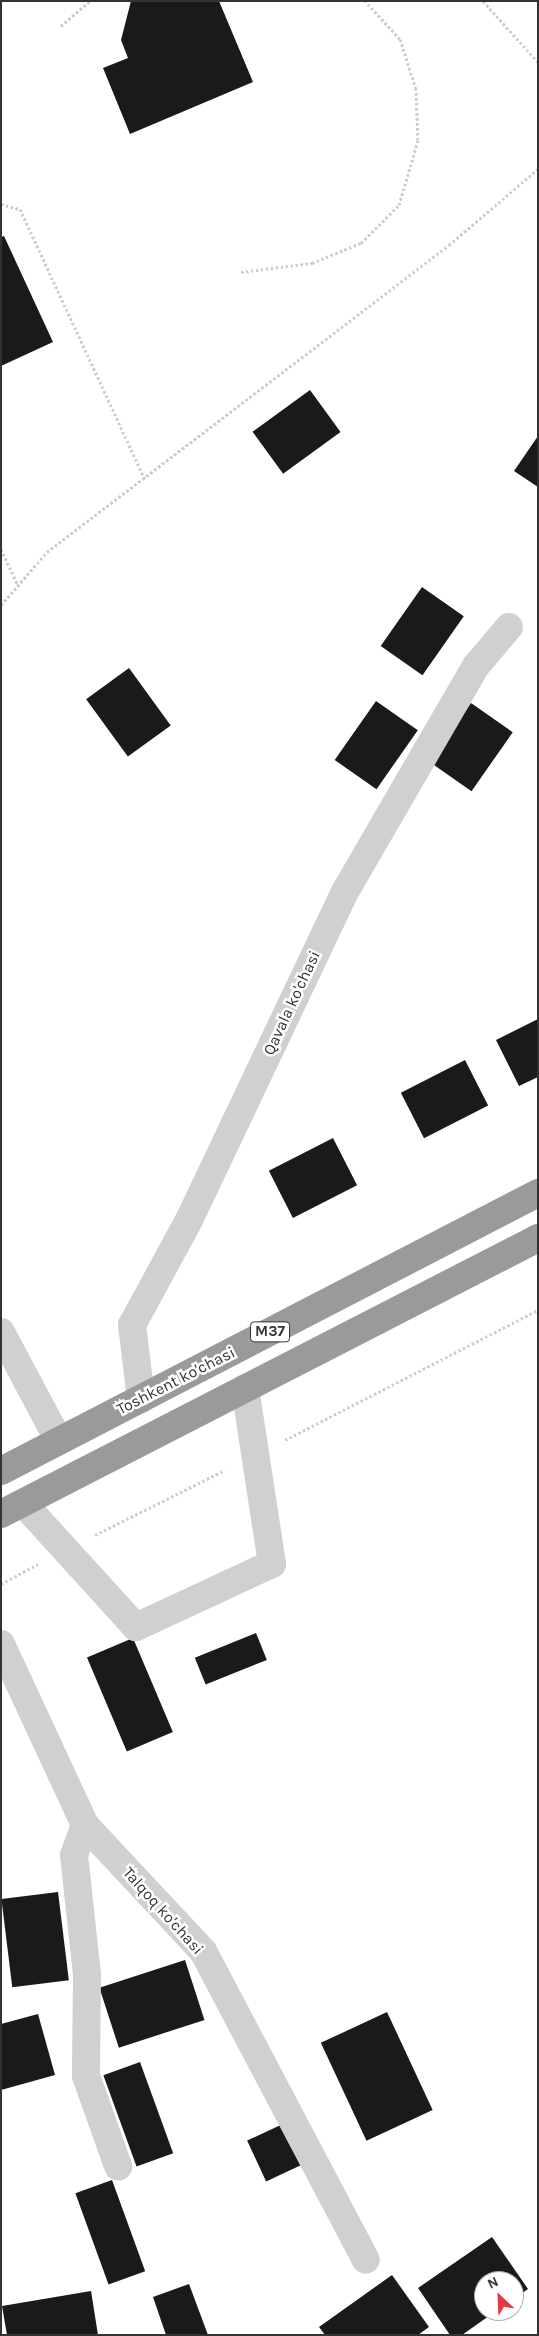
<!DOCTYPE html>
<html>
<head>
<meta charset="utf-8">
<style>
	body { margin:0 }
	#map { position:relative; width:539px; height:2336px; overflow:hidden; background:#fff; font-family:Karla,sans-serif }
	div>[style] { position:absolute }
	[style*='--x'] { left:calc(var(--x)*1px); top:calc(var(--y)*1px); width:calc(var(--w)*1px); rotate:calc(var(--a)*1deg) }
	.building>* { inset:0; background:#1a1a1a; transform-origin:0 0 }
	.path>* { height:3px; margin-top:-1.5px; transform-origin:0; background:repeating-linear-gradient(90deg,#cdcdcd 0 2.5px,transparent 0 5px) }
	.minor>* { height:28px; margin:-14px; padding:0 14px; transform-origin:14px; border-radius:14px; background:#d0d0d0 }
	.highway>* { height:28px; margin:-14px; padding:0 14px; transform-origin:14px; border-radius:14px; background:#9a9a9a }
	span { translate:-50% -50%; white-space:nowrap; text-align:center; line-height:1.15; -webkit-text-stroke:5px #fff; paint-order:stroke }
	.shield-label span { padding:1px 4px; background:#fff; border:1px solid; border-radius:4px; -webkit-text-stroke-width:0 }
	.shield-label { font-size:15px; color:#333; font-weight:700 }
	.street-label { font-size:16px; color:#333 }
	.frame { position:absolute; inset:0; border:2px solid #333; pointer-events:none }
	.north { position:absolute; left:474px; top:2271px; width:50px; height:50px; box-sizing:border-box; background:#fff; border:1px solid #adadad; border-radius:50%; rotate:335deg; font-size:14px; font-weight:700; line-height:20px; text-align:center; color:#333 }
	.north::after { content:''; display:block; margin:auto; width:18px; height:22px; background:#e63946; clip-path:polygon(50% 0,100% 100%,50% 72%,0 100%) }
</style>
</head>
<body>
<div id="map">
	<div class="building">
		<div style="clip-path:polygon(131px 1px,219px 1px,253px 82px,130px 134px,103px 68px,128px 58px,121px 40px)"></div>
		<div style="clip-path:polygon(4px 236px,53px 342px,1px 366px,1px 237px)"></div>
		<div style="left:310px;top:390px;width:52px;height:71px;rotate:54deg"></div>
		<div style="clip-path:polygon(538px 436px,538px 487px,514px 471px)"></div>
		<div style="left:422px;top:587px;width:51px;height:72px;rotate:35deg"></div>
		<div style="left:129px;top:668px;width:71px;height:53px;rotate:54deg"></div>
		<div style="left:376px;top:701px;width:51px;height:72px;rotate:35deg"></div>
		<div style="left:471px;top:703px;width:51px;height:72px;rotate:35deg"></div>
		<div style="clip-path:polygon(538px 1019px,538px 1077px,519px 1086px,496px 1040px)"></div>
		<div style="left:465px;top:1060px;width:51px;height:72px;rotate:63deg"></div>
		<div style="left:333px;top:1138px;width:53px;height:72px;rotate:63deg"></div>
		<div style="left:256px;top:1633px;width:29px;height:66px;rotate:68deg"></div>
		<div style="left:133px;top:1638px;width:102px;height:50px;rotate:67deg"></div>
		<div style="left:58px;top:1892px;width:89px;height:57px;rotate:83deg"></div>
		<div style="left:185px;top:1960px;width:63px;height:90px;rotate:72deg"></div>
		<div style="left:387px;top:2012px;width:108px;height:73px;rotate:65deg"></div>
		<div style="clip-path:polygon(38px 2014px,55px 2075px,1px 2090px,1px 2024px)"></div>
		<div style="left:140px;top:2062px;width:97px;height:39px;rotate:70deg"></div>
		<div style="left:287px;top:2122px;width:45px;height:44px;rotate:65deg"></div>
		<div style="left:112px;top:2180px;width:97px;height:39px;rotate:70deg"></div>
		<div style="clip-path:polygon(492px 2237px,528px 2289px,514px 2299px,514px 2281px,484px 2281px,484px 2311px,496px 2311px,462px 2335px,450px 2335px,418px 2288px)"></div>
		<div style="clip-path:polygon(392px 2275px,429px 2327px,418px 2335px,325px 2335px,319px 2327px)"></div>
		<div style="clip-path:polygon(189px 2284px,208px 2335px,166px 2335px,153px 2297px)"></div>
		<div style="clip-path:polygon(91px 2291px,98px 2335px,7px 2335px,2px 2306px)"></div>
	</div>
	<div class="path">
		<div style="--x:483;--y:1;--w:82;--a:48"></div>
		<div style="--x:61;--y:26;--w:38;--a:-41"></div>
		<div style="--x:1;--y:204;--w:20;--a:15"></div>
		<div style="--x:20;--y:209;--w:298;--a:65.2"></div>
		<div style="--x:241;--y:272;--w:72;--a:-7.2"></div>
		<div style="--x:312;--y:263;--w:53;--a:-22.2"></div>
		<div style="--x:361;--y:243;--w:54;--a:-45"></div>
		<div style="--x:399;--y:205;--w:68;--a:-73.7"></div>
		<div style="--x:418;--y:140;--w:51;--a:-92.2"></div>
		<div style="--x:416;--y:89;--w:52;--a:-107.7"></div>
		<div style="--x:400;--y:39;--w:52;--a:-132.6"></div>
		<div style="--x:1;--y:549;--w:40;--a:65"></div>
		<div style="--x:1;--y:605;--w:70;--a:-49"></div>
		<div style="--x:47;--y:552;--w:506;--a:-37.37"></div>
		<div style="--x:449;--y:245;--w:117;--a:-40.5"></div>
		<div style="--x:285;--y:1440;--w:284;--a:-27.2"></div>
		<div style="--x:95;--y:1535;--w:145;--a:-26.6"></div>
		<div style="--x:1;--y:1584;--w:42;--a:-28.4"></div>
	</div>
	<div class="minor">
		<div style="--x:1;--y:1332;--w:123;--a:62"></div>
		<div style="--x:141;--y:1399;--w:75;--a:-96.9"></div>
		<div style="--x:132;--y:1325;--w:122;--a:-61.5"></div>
		<div style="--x:190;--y:1218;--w:363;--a:-64.6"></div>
		<div style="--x:346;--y:890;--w:259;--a:-59.9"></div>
		<div style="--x:476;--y:666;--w:51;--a:-49.8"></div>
		<div style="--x:23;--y:1503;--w:168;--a:47.7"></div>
		<div style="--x:136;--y:1627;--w:150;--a:-24.9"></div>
		<div style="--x:272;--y:1564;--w:178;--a:-98.7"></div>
		<div style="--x:1;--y:1644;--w:200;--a:65.1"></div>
		<div style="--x:85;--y:1825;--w:173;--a:46.9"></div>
		<div style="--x:203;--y:1951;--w:349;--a:62.2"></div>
		<div style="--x:85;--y:1825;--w:32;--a:110"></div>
		<div style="--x:74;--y:1855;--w:121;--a:83.8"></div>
		<div style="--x:87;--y:1975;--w:101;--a:90.6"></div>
		<div style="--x:86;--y:2076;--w:96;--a:70.4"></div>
	</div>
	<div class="highway">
		<div style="--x:1;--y:1471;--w:605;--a:-27.37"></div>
		<div style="--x:1;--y:1514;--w:604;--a:-27.2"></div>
	</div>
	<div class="shield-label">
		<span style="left:270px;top:1332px">M37</span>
	</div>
	<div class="street-label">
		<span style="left:292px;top:1003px;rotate:-65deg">Qavala ko'chasi</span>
		<span style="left:176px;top:1381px;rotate:-27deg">Toshkent ko'chasi</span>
		<span style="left:163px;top:1911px;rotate:48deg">Talqoq ko'chasi</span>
	</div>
	<div class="frame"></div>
	<div class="north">N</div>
</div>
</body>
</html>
